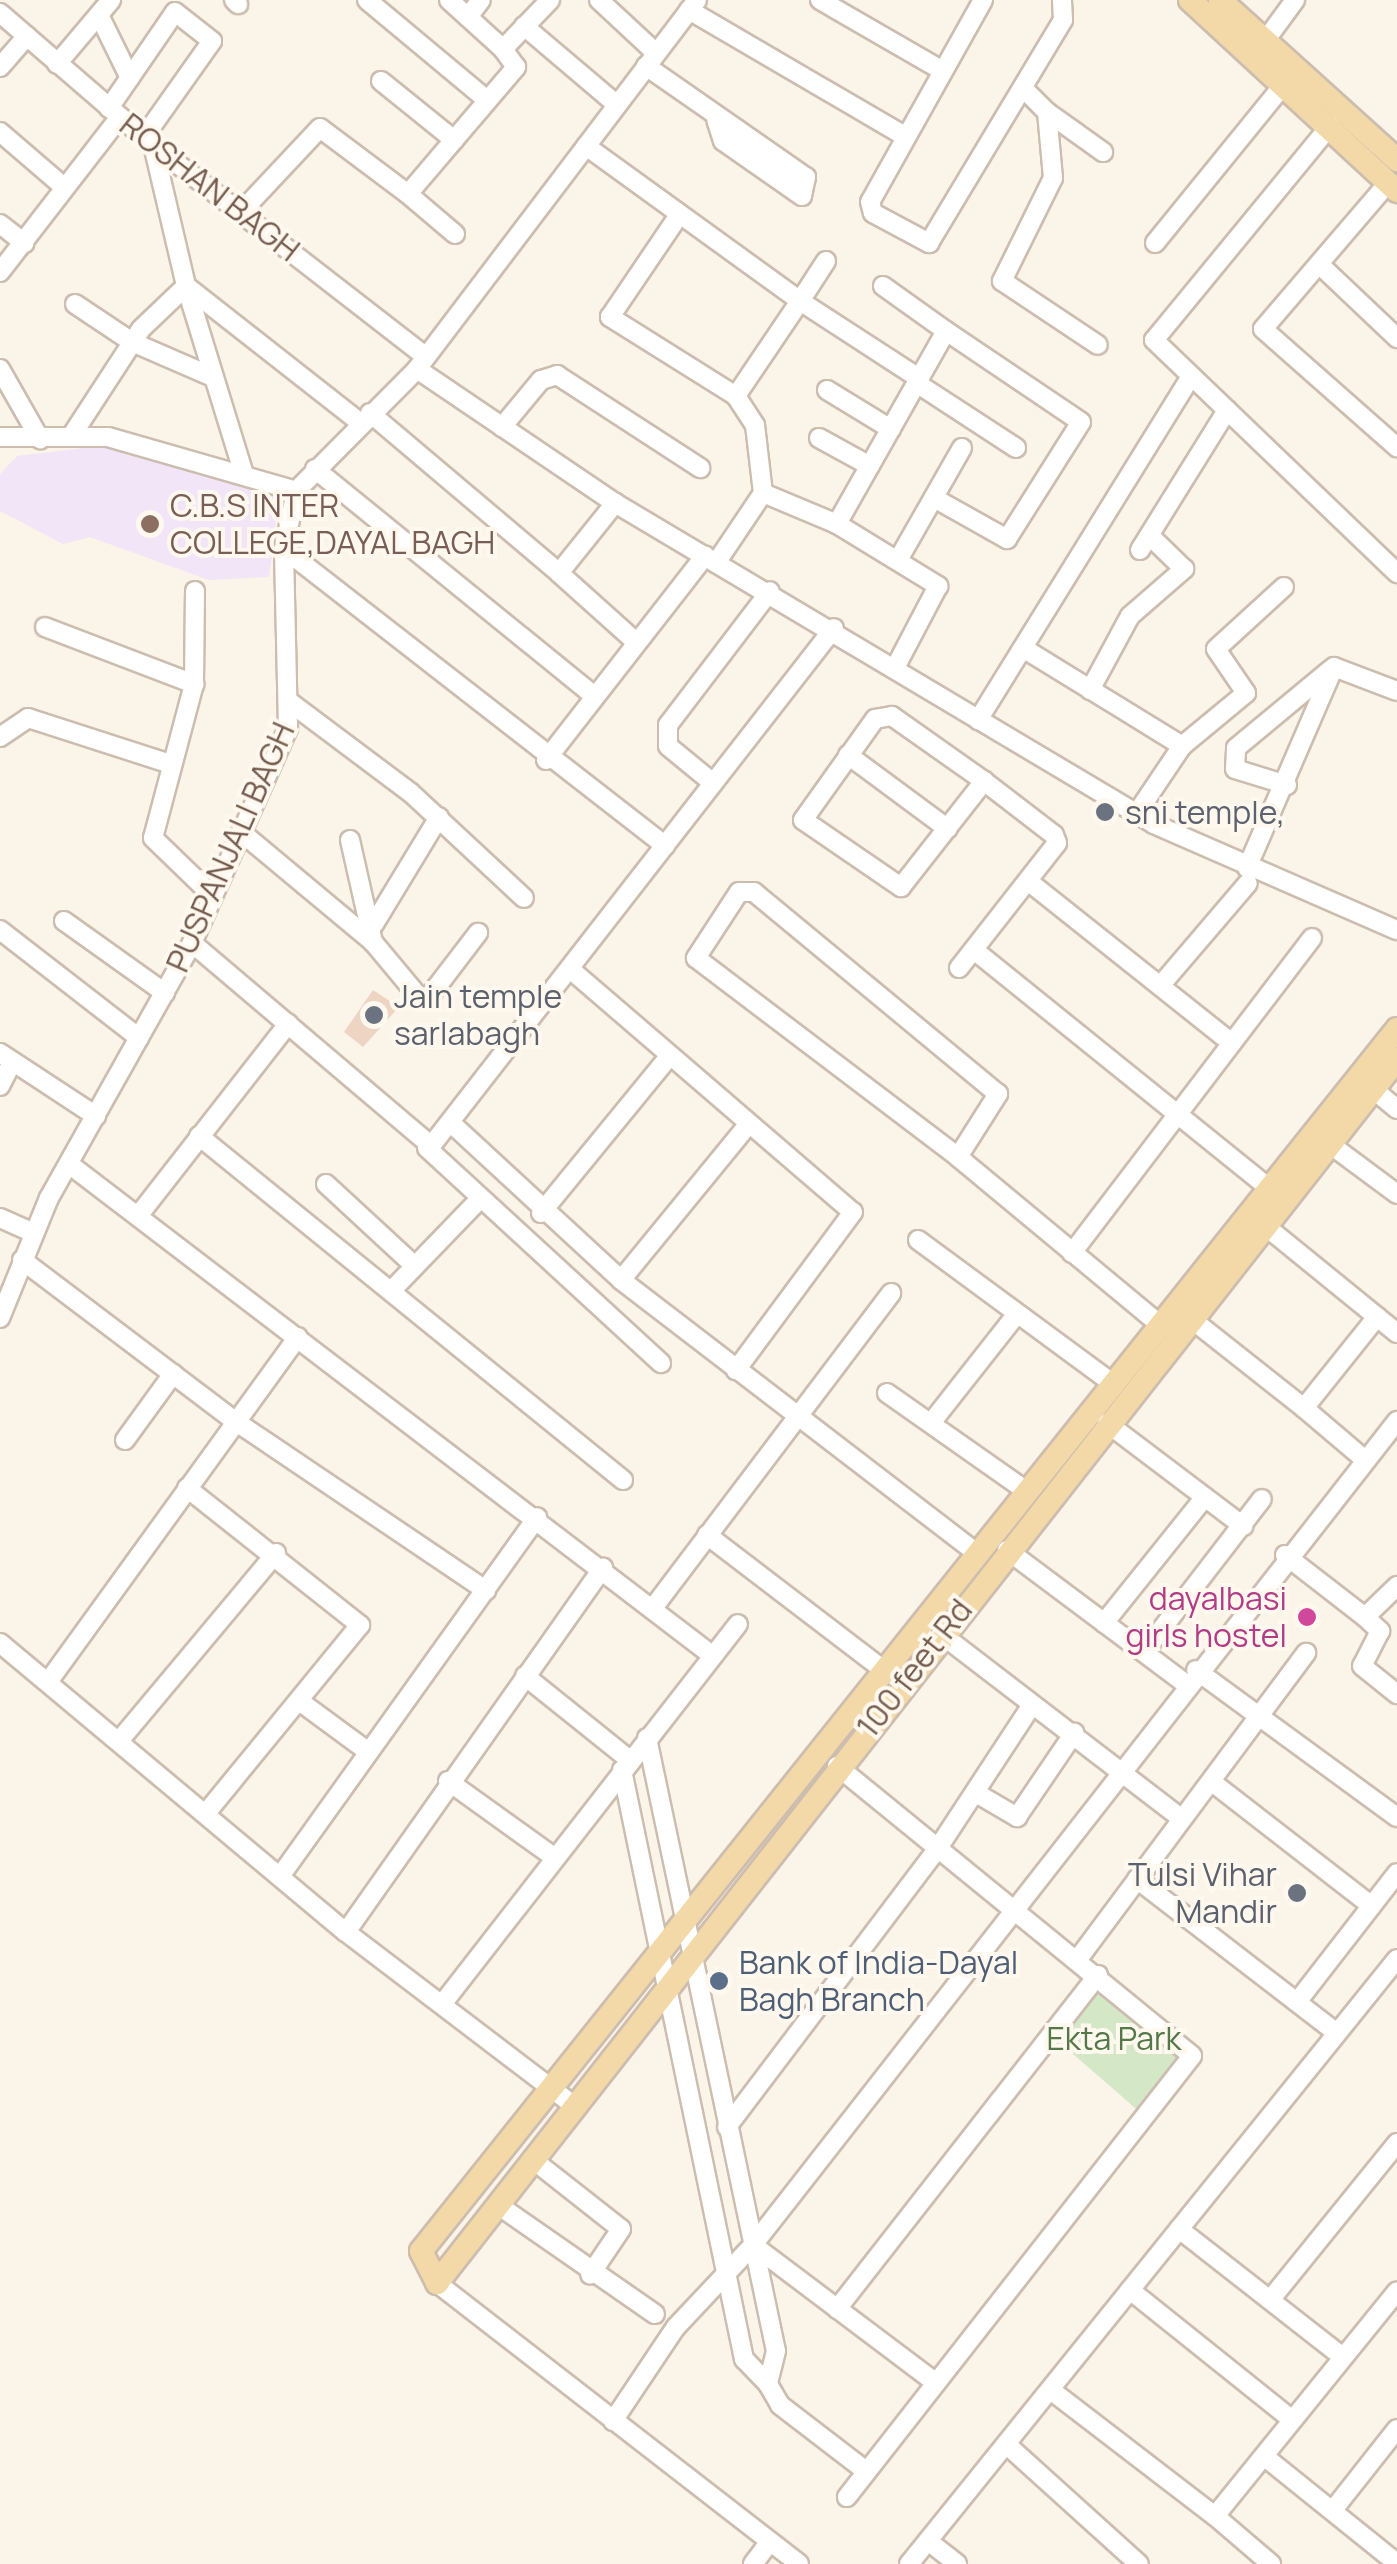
<!DOCTYPE html>
<html>
<head>
<meta charset="utf-8">
<style>
	body { margin:0 }
	#map { position:relative; width:1397px; height:2564px; overflow:hidden; background:#fbf4e9; font-family:Manrope,sans-serif }
	div>[style] { position:absolute }
	[style*='--x'] { left:calc(var(--x)*1px); top:calc(var(--y)*1px); width:calc(var(--w)*1px); rotate:calc(var(--a)*1deg) }
	.education>* { inset:0; background:#f1e5f7 }
	.green>* { inset:0; background:#d4e8c8; transform-origin:0 0 }
	.building>* { inset:0; background:#eed5c3 }
	.roads { filter:drop-shadow(2px 0 #ccbdaf) drop-shadow(-2px 0 #ccbdaf) drop-shadow(0 2px #ccbdaf) drop-shadow(0 -2px #ccbdaf) }
	.minor>* { height:18px; margin:-9px; padding:0 9px; transform-origin:9px; border-radius:9px; background:#fff }
	.major>* { height:22px; margin:-11px; padding:0 11px; transform-origin:11px; border-radius:11px; background:#f3d9a7 }
	.dots>* { width:28px; height:28px; translate:-50% -50%; box-sizing:border-box; border:5px solid #fef8ef; border-radius:50% }
	span { translate:-50% -50%; white-space:nowrap; text-align:center; line-height:1.15; -webkit-text-stroke:8px #fef8ef; paint-order:stroke }
	.street-label { font-size:32px; color:#735c4e }
	.education-label { font-size:32px; color:#785e54 }
	.left { translate:0 -50%; text-align:left }
	.worship-label { font-size:32px; color:#5b616d }
	.right { translate:-100% -50%; text-align:right }
	.hotel-label { font-size:32px; color:#b23c85 }
	.service-label { font-size:32px; color:#4e5e75 }
	.park-label { font-size:32px; color:#547847 }
</style>
</head>
<body>
<div id="map">
	<div class="education">
		<div style="clip-path:polygon(101px 446px,280px 492px,269px 577px,209px 580px,90px 537px,63px 544px,0 511px,0 474px,17px 456px)"></div>
	</div>
	<div class="green">
		<div style="left:1098px;top:1975px;width:124px;height:76px;rotate:41deg"></div>
	</div>
	<div class="building">
		<div style="clip-path:polygon(373px 990px,399px 1007px,363px 1047px,344px 1032px)"></div>
	</div>
	<div class="roads">
		<div class="minor">
			<div style="--x:234;--y:0;--w:6;--a:45"></div>
			<div style="--x:367;--y:0;--w:156;--a:39.8"></div>
			<div style="--x:449;--y:0;--w:73;--a:42.2"></div>
			<div style="--x:599;--y:0;--w:78;--a:42.9"></div>
			<div style="--x:820;--y:0;--w:142;--a:30"></div>
			<div style="--x:983;--y:0;--w:231;--a:119.2"></div>
			<div style="--x:870;--y:202;--w:11;--a:75"></div>
			<div style="--x:873;--y:213;--w:64;--a:28.2"></div>
			<div style="--x:929;--y:243;--w:260;--a:-59"></div>
			<div style="--x:1063;--y:20;--w:20;--a:-93"></div>
			<div style="--x:689;--y:10;--w:250;--a:30.3"></div>
			<div style="--x:0;--y:13;--w:202;--a:40.8"></div>
			<div style="--x:153;--y:145;--w:344;--a:37.8"></div>
			<div style="--x:99;--y:15;--w:70;--a:63.8"></div>
			<div style="--x:468;--y:17;--w:21;--a:-53"></div>
			<div style="--x:524;--y:26;--w:122;--a:40.3"></div>
			<div style="--x:1265;--y:41;--w:51;--a:-53.8"></div>
			<div style="--x:57;--y:64;--w:84;--a:-49.8"></div>
			<div style="--x:646;--y:66;--w:195;--a:34.8"></div>
			<div style="--x:806;--y:177;--w:19;--a:102"></div>
			<div style="--x:802;--y:196;--w:96;--a:-145.2"></div>
			<div style="--x:723;--y:141;--w:22;--a:-108"></div>
			<div style="--x:0;--y:67;--w:41;--a:-48.9"></div>
			<div style="--x:381;--y:81;--w:94;--a:38.9"></div>
			<div style="--x:1023;--y:88;--w:34;--a:45"></div>
			<div style="--x:1047;--y:112;--w:66;--a:84.8"></div>
			<div style="--x:1053;--y:178;--w:115;--a:116.3"></div>
			<div style="--x:1002;--y:281;--w:115;--a:33.7"></div>
			<div style="--x:109;--y:108;--w:116;--a:-55.5"></div>
			<div style="--x:175;--y:12;--w:47;--a:38.1"></div>
			<div style="--x:212;--y:41;--w:118;--a:125.3"></div>
			<div style="--x:1047;--y:112;--w:69;--a:35.5"></div>
			<div style="--x:1330;--y:126;--w:277;--a:129.4"></div>
			<div style="--x:1154;--y:340;--w:337;--a:43.8"></div>
			<div style="--x:0;--y:132;--w:84;--a:40.7"></div>
			<div style="--x:153;--y:145;--w:145;--a:76.8"></div>
			<div style="--x:186;--y:286;--w:222;--a:38.1"></div>
			<div style="--x:586;--y:146;--w:264;--a:35.9"></div>
			<div style="--x:800;--y:301;--w:115;--a:124"></div>
			<div style="--x:736;--y:396;--w:149;--a:-147.9"></div>
			<div style="--x:610;--y:317;--w:123;--a:-55.9"></div>
			<div style="--x:1388;--y:183;--w:192;--a:130.6"></div>
			<div style="--x:1263;--y:329;--w:179;--a:41.4"></div>
			<div style="--x:241;--y:212;--w:115;--a:-46.8"></div>
			<div style="--x:320;--y:128;--w:110;--a:36.9"></div>
			<div style="--x:0;--y:224;--w:31;--a:38"></div>
			<div style="--x:455;--y:234;--w:62;--a:-139.6"></div>
			<div style="--x:408;--y:194;--w:167;--a:-49.6"></div>
			<div style="--x:516;--y:67;--w:22;--a:-126"></div>
			<div style="--x:503;--y:49;--w:68;--a:-46.2"></div>
			<div style="--x:1155;--y:243;--w:201;--a:-50.9"></div>
			<div style="--x:826;--y:261;--w:48;--a:123"></div>
			<div style="--x:800;--y:301;--w:143;--a:33"></div>
			<div style="--x:1319;--y:264;--w:108;--a:43.5"></div>
			<div style="--x:0;--y:272;--w:196;--a:-52.3"></div>
			<div style="--x:883;--y:286;--w:77;--a:35.5"></div>
			<div style="--x:946;--y:331;--w:222;--a:119.5"></div>
			<div style="--x:837;--y:524;--w:119;--a:31.5"></div>
			<div style="--x:938;--y:586;--w:88;--a:117.7"></div>
			<div style="--x:75;--y:304;--w:69;--a:33.7"></div>
			<div style="--x:132;--y:342;--w:88;--a:23.4"></div>
			<div style="--x:0;--y:369;--w:81;--a:60.3"></div>
			<div style="--x:417;--y:369;--w:239;--a:34.1"></div>
			<div style="--x:615;--y:503;--w:627;--a:30.78"></div>
			<div style="--x:1154;--y:824;--w:265;--a:23.6"></div>
			<div style="--x:918;--y:384;--w:117;--a:33.1"></div>
			<div style="--x:827;--y:390;--w:75;--a:31.4"></div>
			<div style="--x:736;--y:396;--w:35;--a:57"></div>
			<div style="--x:755;--y:425;--w:68;--a:83.3"></div>
			<div style="--x:370;--y:413;--w:248;--a:40.2"></div>
			<div style="--x:559;--y:573;--w:90;--a:-51.3"></div>
			<div style="--x:502;--y:427;--w:61;--a:-50.3"></div>
			<div style="--x:541;--y:380;--w:17;--a:-17"></div>
			<div style="--x:557;--y:375;--w:171;--a:33"></div>
			<div style="--x:72;--y:435;--w:126;--a:-56.9"></div>
			<div style="--x:141;--y:329;--w:62;--a:-43.7"></div>
			<div style="--x:186;--y:286;--w:194;--a:72.9"></div>
			<div style="--x:0;--y:437;--w:108;--a:0"></div>
			<div style="--x:108;--y:437;--w:196;--a:16"></div>
			<div style="--x:819;--y:438;--w:58;--a:28.8"></div>
			<div style="--x:315;--y:469;--w:360;--a:39.1"></div>
			<div style="--x:934;--y:498;--w:84;--a:29.3"></div>
			<div style="--x:1007;--y:539;--w:138;--a:-57.7"></div>
			<div style="--x:1081;--y:422;--w:163;--a:-146"></div>
			<div style="--x:284;--y:549;--w:483;--a:37.9"></div>
			<div style="--x:1140;--y:550;--w:165;--a:-58.1"></div>
			<div style="--x:898;--y:560;--w:129;--a:-60.3"></div>
			<div style="--x:716;--y:563;--w:84;--a:-56.1"></div>
			<div style="--x:763;--y:493;--w:80;--a:22.7"></div>
			<div style="--x:559;--y:573;--w:103;--a:41.9"></div>
			<div style="--x:45;--y:627;--w:160;--a:20.9"></div>
			<div style="--x:194;--y:684;--w:159;--a:104.9"></div>
			<div style="--x:153;--y:838;--w:82;--a:44"></div>
			<div style="--x:1023;--y:648;--w:187;--a:31.6"></div>
			<div style="--x:1334;--y:667;--w:67;--a:20.9"></div>
			<div style="--x:194;--y:684;--w:93;--a:-89.4"></div>
			<div style="--x:1090;--y:690;--w:84;--a:-61.6"></div>
			<div style="--x:1130;--y:616;--w:72;--a:-41"></div>
			<div style="--x:1184;--y:569;--w:47;--a:-135.9"></div>
			<div style="--x:291;--y:703;--w:150;--a:36.9"></div>
			<div style="--x:411;--y:793;--w:154;--a:42.9"></div>
			<div style="--x:978;--y:720;--w:402;--a:-58.2"></div>
			<div style="--x:0;--y:737;--w:34;--a:-34"></div>
			<div style="--x:28;--y:718;--w:149;--a:17.9"></div>
			<div style="--x:848;--y:755;--w:124;--a:36.5"></div>
			<div style="--x:546;--y:760;--w:259;--a:-52.1"></div>
			<div style="--x:713;--y:783;--w:58;--a:-140.6"></div>
			<div style="--x:668;--y:746;--w:21;--a:-90"></div>
			<div style="--x:668;--y:725;--w:168;--a:-52.7"></div>
			<div style="--x:1287;--y:785;--w:54;--a:-162.9"></div>
			<div style="--x:1235;--y:769;--w:21;--a:-87"></div>
			<div style="--x:1236;--y:748;--w:122;--a:-39.7"></div>
			<div style="--x:1137;--y:813;--w:81;--a:-56.1"></div>
			<div style="--x:1182;--y:746;--w:83;--a:-39.6"></div>
			<div style="--x:1246;--y:693;--w:53;--a:-124.3"></div>
			<div style="--x:1216;--y:649;--w:92;--a:-42.4"></div>
			<div style="--x:241;--y:832;--w:172;--a:39.8"></div>
			<div style="--x:350;--y:840;--w:105;--a:77.3"></div>
			<div style="--x:373;--y:942;--w:70;--a:50.2"></div>
			<div style="--x:418;--y:996;--w:11;--a:5"></div>
			<div style="--x:429;--y:997;--w:81;--a:-52.6"></div>
			<div style="--x:1247;--y:868;--w:219;--a:-66.6"></div>
			<div style="--x:1028;--y:881;--w:260;--a:38.5"></div>
			<div style="--x:64;--y:921;--w:124;--a:35.5"></div>
			<div style="--x:374;--y:924;--w:125;--a:-58.7"></div>
			<div style="--x:0;--y:930;--w:176;--a:37.8"></div>
			<div style="--x:192;--y:943;--w:314;--a:40.3"></div>
			<div style="--x:431;--y:1146;--w:656;--a:-52.12"></div>
			<div style="--x:974;--y:950;--w:379;--a:38.9"></div>
			<div style="--x:959;--y:968;--w:159;--a:-51.9"></div>
			<div style="--x:1057;--y:843;--w:9;--a:-111"></div>
			<div style="--x:1054;--y:835;--w:88;--a:-142.4"></div>
			<div style="--x:984;--y:781;--w:113;--a:-144.8"></div>
			<div style="--x:892;--y:716;--w:17;--a:170"></div>
			<div style="--x:875;--y:719;--w:124;--a:125.5"></div>
			<div style="--x:803;--y:820;--w:119;--a:34.4"></div>
			<div style="--x:901;--y:887;--w:135;--a:-51.9"></div>
			<div style="--x:570;--y:969;--w:373;--a:40.7"></div>
			<div style="--x:853;--y:1212;--w:197;--a:126.5"></div>
			<div style="--x:1160;--y:986;--w:135;--a:-49.5"></div>
			<div style="--x:0;--y:1053;--w:115;--a:33.3"></div>
			<div style="--x:0;--y:1086;--w:27;--a:-63"></div>
			<div style="--x:1373;--y:1089;--w:31;--a:40"></div>
			<div style="--x:451;--y:1123;--w:231;--a:42.7"></div>
			<div style="--x:621;--y:1280;--w:451;--a:37.5"></div>
			<div style="--x:199;--y:1136;--w:546;--a:39.05"></div>
			<div style="--x:1331;--y:1145;--w:82;--a:36.6"></div>
			<div style="--x:427;--y:1148;--w:318;--a:42.6"></div>
			<div style="--x:958;--y:1157;--w:75;--a:-57.6"></div>
			<div style="--x:998;--y:1094;--w:317;--a:-140.4"></div>
			<div style="--x:754;--y:892;--w:15;--a:180"></div>
			<div style="--x:739;--y:892;--w:79;--a:123.1"></div>
			<div style="--x:696;--y:958;--w:329;--a:37.2"></div>
			<div style="--x:958;--y:1157;--w:263;--a:39.7"></div>
			<div style="--x:69;--y:1164;--w:810;--a:37.38"></div>
			<div style="--x:326;--y:1184;--w:121;--a:42.7"></div>
			<div style="--x:541;--y:1213;--w:199;--a:-50.7"></div>
			<div style="--x:138;--y:1216;--w:244;--a:-52"></div>
			<div style="--x:0;--y:1218;--w:37;--a:24"></div>
			<div style="--x:1258;--y:1220;--w:179;--a:39.1"></div>
			<div style="--x:918;--y:1240;--w:242;--a:36.4"></div>
			<div style="--x:1072;--y:1253;--w:396;--a:-52.7"></div>
			<div style="--x:22;--y:1260;--w:267;--a:37.1"></div>
			<div style="--x:235;--y:1421;--w:303;--a:34"></div>
			<div style="--x:621;--y:1280;--w:200;--a:-50.7"></div>
			<div style="--x:392;--y:1290;--w:124;--a:-46"></div>
			<div style="--x:0;--y:1318;--w:130;--a:-67.8"></div>
			<div style="--x:49;--y:1198;--w:292;--a:-60.7"></div>
			<div style="--x:192;--y:943;--w:235;--a:-65.9"></div>
			<div style="--x:288;--y:728;--w:179;--a:-91.3"></div>
			<div style="--x:284;--y:549;--w:59;--a:-78.3"></div>
			<div style="--x:296;--y:491;--w:172;--a:-45.2"></div>
			<div style="--x:417;--y:369;--w:463;--a:-52.8"></div>
			<div style="--x:1190;--y:1318;--w:145;--a:38.3"></div>
			<div style="--x:887;--y:1393;--w:172;--a:35.1"></div>
			<div style="--x:931;--y:1423;--w:137;--a:-51.8"></div>
			<div style="--x:1107;--y:1423;--w:171;--a:37.1"></div>
			<div style="--x:125;--y:1440;--w:82;--a:-54"></div>
			<div style="--x:1364;--y:1459;--w:79;--a:-139.6"></div>
			<div style="--x:1304;--y:1408;--w:117;--a:-51.3"></div>
			<div style="--x:187;--y:1488;--w:221;--a:38.4"></div>
			<div style="--x:360;--y:1625;--w:243;--a:129.3"></div>
			<div style="--x:707;--y:1535;--w:225;--a:37.4"></div>
			<div style="--x:1007;--y:1550;--w:224;--a:36.8"></div>
			<div style="--x:1285;--y:1555;--w:101;--a:37.8"></div>
			<div style="--x:1365;--y:1617;--w:45;--a:-44.1"></div>
			<div style="--x:653;--y:1608;--w:395;--a:-52.9"></div>
			<div style="--x:1365;--y:1617;--w:21;--a:43"></div>
			<div style="--x:1380;--y:1631;--w:39;--a:117"></div>
			<div style="--x:1362;--y:1666;--w:45;--a:38.7"></div>
			<div style="--x:1104;--y:1623;--w:161;--a:-51.3"></div>
			<div style="--x:941;--y:1634;--w:302;--a:37.5"></div>
			<div style="--x:0;--y:1643;--w:451;--a:39.9"></div>
			<div style="--x:346;--y:1932;--w:285;--a:37.3"></div>
			<div style="--x:1144;--y:1652;--w:193;--a:-52.4"></div>
			<div style="--x:1196;--y:1670;--w:249;--a:36.2"></div>
			<div style="--x:525;--y:1676;--w:134;--a:38.7"></div>
			<div style="--x:48;--y:1682;--w:426;--a:-54.1"></div>
			<div style="--x:302;--y:1703;--w:81;--a:36.4"></div>
			<div style="--x:647;--y:1738;--w:626;--a:78.12"></div>
			<div style="--x:776;--y:2351;--w:34;--a:104"></div>
			<div style="--x:768;--y:2384;--w:24;--a:60"></div>
			<div style="--x:780;--y:2405;--w:108;--a:37.5"></div>
			<div style="--x:119;--y:1741;--w:245;--a:-50.1"></div>
			<div style="--x:837;--y:1766;--w:458;--a:39.2"></div>
			<div style="--x:1192;--y:2056;--w:560;--a:128.04"></div>
			<div style="--x:622;--y:1770;--w:602;--a:78.3"></div>
			<div style="--x:744;--y:2359;--w:35;--a:46"></div>
			<div style="--x:448;--y:1781;--w:132;--a:35.7"></div>
			<div style="--x:1212;--y:1782;--w:202;--a:37.8"></div>
			<div style="--x:976;--y:1793;--w:48;--a:30.3"></div>
			<div style="--x:1017;--y:1817;--w:102;--a:-55.8"></div>
			<div style="--x:281;--y:1875;--w:440;--a:-54.4"></div>
			<div style="--x:1137;--y:1879;--w:252;--a:37.6"></div>
			<div style="--x:346;--y:1932;--w:446;--a:-54.8"></div>
			<div style="--x:1078;--y:1959;--w:382;--a:-53.3"></div>
			<div style="--x:1297;--y:2002;--w:163;--a:-52.2"></div>
			<div style="--x:443;--y:2003;--w:480;--a:-52.1"></div>
			<div style="--x:727;--y:2127;--w:350;--a:-52.9"></div>
			<div style="--x:938;--y:1848;--w:171;--a:-56.7"></div>
			<div style="--x:532;--y:2159;--w:113;--a:38.2"></div>
			<div style="--x:621;--y:2229;--w:55;--a:124"></div>
			<div style="--x:498;--y:2205;--w:191;--a:34.8"></div>
			<div style="--x:1179;--y:2229;--w:208;--a:38"></div>
			<div style="--x:753;--y:2245;--w:229;--a:37"></div>
			<div style="--x:437;--y:2283;--w:458;--a:37.8"></div>
			<div style="--x:1130;--y:2290;--w:208;--a:38.7"></div>
			<div style="--x:1270;--y:2300;--w:202;--a:-51"></div>
			<div style="--x:837;--y:2309;--w:424;--a:-52"></div>
			<div style="--x:1052;--y:2391;--w:205;--a:37.5"></div>
			<div style="--x:1215;--y:2516;--w:289;--a:-51"></div>
			<div style="--x:613;--y:2421;--w:113;--a:-56.2"></div>
			<div style="--x:676;--y:2327;--w:112;--a:-46.8"></div>
			<div style="--x:753;--y:2245;--w:1046;--a:-51.99"></div>
			<div style="--x:1006;--y:2444;--w:179;--a:42.1"></div>
			<div style="--x:1265;--y:2457;--w:169;--a:38.8"></div>
			<div style="--x:1333;--y:2510;--w:103;--a:-51.7"></div>
			<div style="--x:1215;--y:2516;--w:74;--a:40.6"></div>
			<div style="--x:928;--y:2541;--w:37;--a:38"></div>
			<div style="--x:753;--y:2564;--w:26;--a:-53"></div>
			<div style="--x:909;--y:2564;--w:777;--a:-51.11"></div>
		</div>
		<div class="major">
			<div style="--x:1190;--y:0;--w:282;--a:42.7"></div>
			<div style="--x:1220;--y:0;--w:239;--a:42.1"></div>
			<div style="--x:1397;--y:1029;--w:1564;--a:128.61"></div>
			<div style="--x:421;--y:2251;--w:36;--a:63"></div>
			<div style="--x:437;--y:2283;--w:1556;--a:-51.89"></div>
		</div>
	</div>
	<div class="dots">
		<div style="left:150px;top:524px;background:#8d6e63"></div>
		<div style="left:1105px;top:812px;background:#6b7280"></div>
		<div style="left:374px;top:1015px;background:#6b7280"></div>
		<div style="left:1307px;top:1617px;background:#d1479c"></div>
		<div style="left:1297px;top:1893px;background:#6b7280"></div>
		<div style="left:719px;top:1981px;background:#5c6f8a"></div>
	</div>
	<div class="street-label">
		<span style="left:210px;top:187px;rotate:38deg">ROSHAN BAGH</span>
		<span style="left:230px;top:847px;rotate:-66deg">PUSPANJALI BAGH</span>
		<span style="left:914px;top:1668px;rotate:-52deg">100 feet Rd</span>
	</div>
	<div class="education-label">
		<span class="left" style="left:170px;top:524px">C.B.S INTER<br>COLLEGE,DAYAL BAGH</span>
	</div>
	<div class="worship-label">
		<span class="left" style="left:1125px;top:812px">sni temple,</span>
		<span class="left" style="left:394px;top:1015px">Jain temple<br>sarlabagh</span>
		<span class="right" style="left:1277px;top:1893px">Tulsi Vihar<br>Mandir</span>
	</div>
	<div class="hotel-label">
		<span class="right" style="left:1287px;top:1617px">dayalbasi<br>girls hostel</span>
	</div>
	<div class="service-label">
		<span class="left" style="left:739px;top:1981px">Bank of India-Dayal<br>Bagh Branch</span>
	</div>
	<div class="park-label">
		<span style="left:1114px;top:2038px">Ekta Park</span>
	</div>
</div>
</body>
</html>
